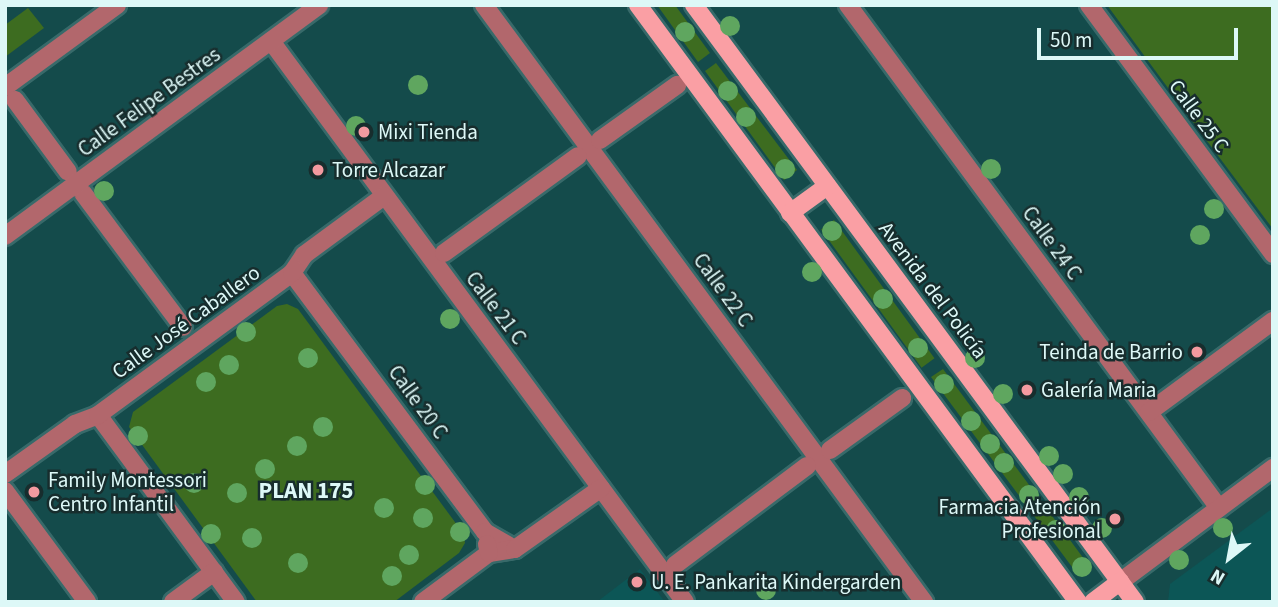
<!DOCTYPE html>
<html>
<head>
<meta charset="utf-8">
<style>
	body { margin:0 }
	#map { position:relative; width:1278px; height:607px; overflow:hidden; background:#144b4b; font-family:"Source Sans 3",sans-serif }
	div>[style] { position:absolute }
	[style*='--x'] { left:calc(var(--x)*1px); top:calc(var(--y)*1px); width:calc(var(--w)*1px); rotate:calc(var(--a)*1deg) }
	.built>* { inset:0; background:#0c5656 }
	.green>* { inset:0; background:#3d6c20; transform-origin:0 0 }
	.roads { filter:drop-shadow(2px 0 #386a6a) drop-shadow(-2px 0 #386a6a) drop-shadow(0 2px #386a6a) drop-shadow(0 -2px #386a6a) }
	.minor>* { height:18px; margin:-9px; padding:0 9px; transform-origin:9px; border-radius:9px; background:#b2676c }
	.major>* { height:18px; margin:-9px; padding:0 9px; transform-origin:9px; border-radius:9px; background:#fa9fa4 }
	.trees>* { width:20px; height:20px; margin:-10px; border-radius:50%; background:#5fa65f }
	.dots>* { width:19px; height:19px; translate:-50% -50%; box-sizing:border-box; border:4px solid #172d2d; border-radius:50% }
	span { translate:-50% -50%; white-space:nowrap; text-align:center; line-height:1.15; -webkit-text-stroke:5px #172d2d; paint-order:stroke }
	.street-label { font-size:21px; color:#ddf8f7 }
	.poi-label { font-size:21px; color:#ddf8f7 }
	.left { translate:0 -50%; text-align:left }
	.right { translate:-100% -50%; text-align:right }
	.neighbourhood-label { font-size:23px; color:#ddf8f7; font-weight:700 }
	.frame { position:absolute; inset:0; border:7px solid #ddf8f7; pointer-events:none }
	.north { position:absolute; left:1194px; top:523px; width:70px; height:70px; -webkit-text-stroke:5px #172d2d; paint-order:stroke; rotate:211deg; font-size:19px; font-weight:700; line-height:28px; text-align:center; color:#ddf8f7 }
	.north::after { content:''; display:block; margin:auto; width:24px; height:32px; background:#ddf8f7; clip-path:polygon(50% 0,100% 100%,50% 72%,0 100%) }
	.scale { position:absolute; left:1037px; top:28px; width:201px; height:32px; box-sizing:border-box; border:4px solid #ddf8f7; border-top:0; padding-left:9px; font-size:21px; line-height:24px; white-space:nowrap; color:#ddf8f7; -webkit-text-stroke:5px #172d2d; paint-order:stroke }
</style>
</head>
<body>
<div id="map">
	<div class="built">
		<div style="clip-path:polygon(1273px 508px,1273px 602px,1168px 602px,1170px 584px)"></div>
		<div style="clip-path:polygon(640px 569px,665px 602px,597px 602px,602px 598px)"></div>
	</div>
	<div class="green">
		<div style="clip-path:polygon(657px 5px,675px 5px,710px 53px,698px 62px)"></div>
		<div style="clip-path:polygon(1107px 5px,1273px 5px,1273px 229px,1204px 137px)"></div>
		<div style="clip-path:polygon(28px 8px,44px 28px,5px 57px,5px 25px)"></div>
		<div style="clip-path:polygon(716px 63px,797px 170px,784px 180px,705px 71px)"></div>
		<div style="left:834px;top:220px;width:171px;height:16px;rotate:54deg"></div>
		<div style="clip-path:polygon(287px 304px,298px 309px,463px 533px,465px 543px,459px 553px,394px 602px,257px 602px,129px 427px,133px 412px,277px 306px)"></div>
		<div style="clip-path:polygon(943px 369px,1087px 563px,1086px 573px,1075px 571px,931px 377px)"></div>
	</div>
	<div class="roads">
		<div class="minor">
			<div style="--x:484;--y:5;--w:742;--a:53.61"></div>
			<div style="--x:848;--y:5;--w:625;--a:53.59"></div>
			<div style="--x:1089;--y:5;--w:310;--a:53.5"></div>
			<div style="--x:271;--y:41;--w:697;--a:53.57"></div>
			<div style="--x:5;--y:87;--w:139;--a:-36.2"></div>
			<div style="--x:15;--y:100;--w:89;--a:53.6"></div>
			<div style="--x:600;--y:140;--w:95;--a:-35.5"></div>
			<div style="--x:83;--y:193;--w:167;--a:53.3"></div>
			<div style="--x:5;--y:236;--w:390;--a:-36.3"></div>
			<div style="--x:444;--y:253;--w:165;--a:-35.9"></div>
			<div style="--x:292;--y:273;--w:323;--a:53.3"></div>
			<div style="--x:485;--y:532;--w:34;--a:30"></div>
			<div style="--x:1149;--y:412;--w:154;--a:-36.3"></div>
			<div style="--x:98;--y:415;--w:232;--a:53.6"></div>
			<div style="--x:830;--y:450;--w:89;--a:-35.8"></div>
			<div style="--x:5;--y:474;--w:86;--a:-35.5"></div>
			<div style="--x:75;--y:424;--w:25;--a:-21"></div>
			<div style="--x:98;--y:415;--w:240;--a:-36.2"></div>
			<div style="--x:292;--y:273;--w:22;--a:-56"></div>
			<div style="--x:304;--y:255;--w:99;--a:-36.4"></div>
			<div style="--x:5;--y:491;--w:138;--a:53.5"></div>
			<div style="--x:489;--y:553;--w:26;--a:-9"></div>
			<div style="--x:515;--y:549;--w:105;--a:-35.3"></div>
			<div style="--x:675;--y:565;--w:165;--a:-36.9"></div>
			<div style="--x:1120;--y:582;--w:191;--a:-36.7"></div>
			<div style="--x:173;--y:602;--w:51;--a:-36.2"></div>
			<div style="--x:423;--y:602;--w:82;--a:-36.6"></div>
			<div style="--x:489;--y:553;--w:9;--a:-103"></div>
		</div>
		<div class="major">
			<div style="--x:638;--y:5;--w:742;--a:53.61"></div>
			<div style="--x:694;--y:5;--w:742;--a:53.55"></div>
			<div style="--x:790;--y:213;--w:46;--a:-36.1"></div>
			<div style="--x:1093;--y:602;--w:34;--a:-37"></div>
		</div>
	</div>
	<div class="trees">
		<div style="left:730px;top:26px"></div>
		<div style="left:685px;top:32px"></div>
		<div style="left:418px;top:85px"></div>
		<div style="left:728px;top:91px"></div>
		<div style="left:746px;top:117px"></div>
		<div style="left:356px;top:126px"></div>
		<div style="left:785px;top:169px"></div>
		<div style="left:991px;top:169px"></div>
		<div style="left:104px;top:191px"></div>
		<div style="left:1214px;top:209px"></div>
		<div style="left:832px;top:231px"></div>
		<div style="left:1200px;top:235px"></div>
		<div style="left:812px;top:272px"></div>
		<div style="left:883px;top:299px"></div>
		<div style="left:450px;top:319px"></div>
		<div style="left:246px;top:332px"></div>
		<div style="left:918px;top:348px"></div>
		<div style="left:308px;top:358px"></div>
		<div style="left:975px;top:358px"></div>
		<div style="left:229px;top:365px"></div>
		<div style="left:206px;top:382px"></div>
		<div style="left:944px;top:384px"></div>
		<div style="left:1003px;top:394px"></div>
		<div style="left:971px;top:421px"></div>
		<div style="left:323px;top:427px"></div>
		<div style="left:138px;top:436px"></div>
		<div style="left:990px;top:444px"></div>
		<div style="left:297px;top:446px"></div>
		<div style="left:1049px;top:456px"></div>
		<div style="left:1004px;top:463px"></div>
		<div style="left:265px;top:469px"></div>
		<div style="left:1063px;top:474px"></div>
		<div style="left:194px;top:483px"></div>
		<div style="left:425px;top:485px"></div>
		<div style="left:237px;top:493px"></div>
		<div style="left:1029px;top:495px"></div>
		<div style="left:1079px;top:497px"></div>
		<div style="left:384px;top:508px"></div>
		<div style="left:423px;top:518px"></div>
		<div style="left:1102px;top:528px"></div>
		<div style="left:1223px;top:528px"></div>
		<div style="left:1056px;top:530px"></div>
		<div style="left:460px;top:532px"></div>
		<div style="left:211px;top:534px"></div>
		<div style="left:252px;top:538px"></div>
		<div style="left:409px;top:555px"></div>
		<div style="left:1179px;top:560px"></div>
		<div style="left:298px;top:563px"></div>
		<div style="left:1082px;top:567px"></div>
		<div style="left:392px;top:576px"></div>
		<div style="left:766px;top:590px"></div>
	</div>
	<div class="dots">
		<div style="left:364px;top:132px;background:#f49aa0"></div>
		<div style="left:318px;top:170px;background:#f49aa0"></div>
		<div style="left:1197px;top:352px;background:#f49aa0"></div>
		<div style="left:1027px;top:390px;background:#f49aa0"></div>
		<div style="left:34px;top:492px;background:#f49aa0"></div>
		<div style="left:1115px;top:519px;background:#f49aa0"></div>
		<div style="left:637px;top:582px;background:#f49aa0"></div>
	</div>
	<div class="street-label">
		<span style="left:149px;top:102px;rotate:-36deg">Calle Felipe Bestres</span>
		<span style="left:1199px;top:116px;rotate:53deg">Calle 25 C</span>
		<span style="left:1052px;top:243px;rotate:54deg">Calle 24 C</span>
		<span style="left:723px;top:290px;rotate:54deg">Calle 22 C</span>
		<span style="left:933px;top:290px;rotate:53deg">Avenida del Policía</span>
		<span style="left:496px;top:308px;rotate:53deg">Calle 21 C</span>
		<span style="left:186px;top:322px;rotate:-36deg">Calle José Caballero</span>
		<span style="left:418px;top:402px;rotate:54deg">Calle 20 C</span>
	</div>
	<div class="poi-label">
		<span class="left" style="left:378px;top:132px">Mixi Tienda</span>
		<span class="left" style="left:332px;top:170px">Torre Alcazar</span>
		<span class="right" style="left:1183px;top:352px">Teinda de Barrio</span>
		<span class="left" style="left:1041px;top:390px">Galería Maria</span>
		<span class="left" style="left:48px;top:492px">Family Montessori<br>Centro Infantil</span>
		<span class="right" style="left:1101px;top:519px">Farmacia Atención<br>Profesional</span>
		<span class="left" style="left:651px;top:582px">U. E. Pankarita Kindergarden</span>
	</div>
	<div class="neighbourhood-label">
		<span style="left:306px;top:491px">PLAN 175</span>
	</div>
	<div class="frame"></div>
	<div class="north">N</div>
	<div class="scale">50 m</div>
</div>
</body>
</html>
